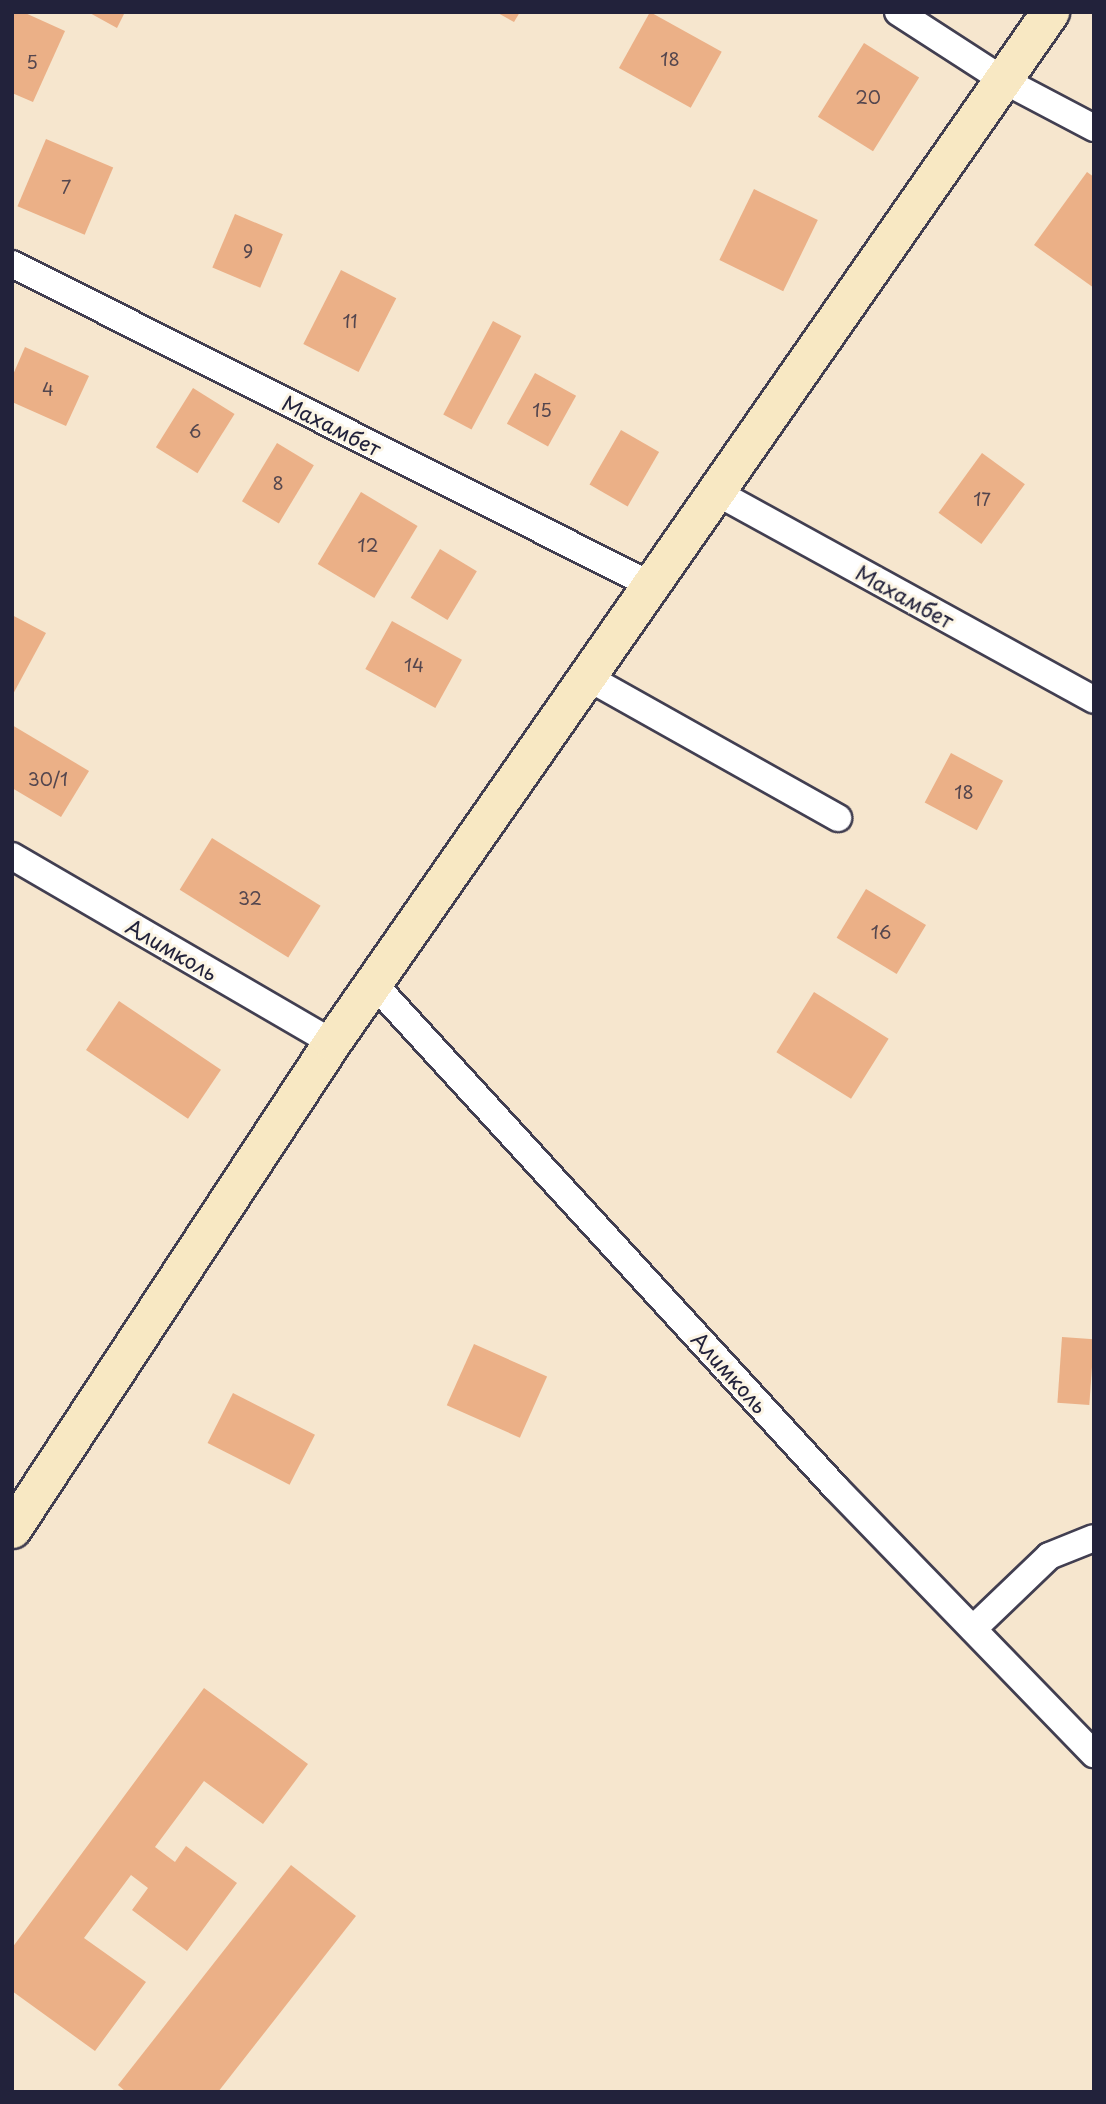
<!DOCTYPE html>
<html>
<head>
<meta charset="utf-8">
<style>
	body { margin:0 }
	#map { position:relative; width:1106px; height:2104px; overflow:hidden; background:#f6e6ce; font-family:"Playpen Sans",sans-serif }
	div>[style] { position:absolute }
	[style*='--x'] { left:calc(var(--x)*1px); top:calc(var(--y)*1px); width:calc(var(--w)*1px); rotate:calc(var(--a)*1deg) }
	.building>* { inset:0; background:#ebb087; transform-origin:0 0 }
	.roads { filter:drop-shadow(2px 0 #423f51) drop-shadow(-2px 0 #423f51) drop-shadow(0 2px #423f51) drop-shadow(0 -2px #423f51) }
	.street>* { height:26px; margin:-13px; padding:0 13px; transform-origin:13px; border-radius:13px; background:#fff }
	.secondary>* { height:37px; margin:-18.5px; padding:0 18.5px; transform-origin:18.5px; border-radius:18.5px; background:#f8e8c3 }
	span { translate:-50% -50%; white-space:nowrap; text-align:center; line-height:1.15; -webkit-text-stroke:6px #fcf5e5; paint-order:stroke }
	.number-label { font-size:18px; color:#54464e }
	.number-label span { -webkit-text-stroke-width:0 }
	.street-label { font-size:21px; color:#22223b }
	.frame { position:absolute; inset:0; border:14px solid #22223b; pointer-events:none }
</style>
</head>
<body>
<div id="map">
	<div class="building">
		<div style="clip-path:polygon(12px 12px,23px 12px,65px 31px,33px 102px,12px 93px)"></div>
		<div style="clip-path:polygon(88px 12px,125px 12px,117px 28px)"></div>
		<div style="clip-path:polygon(496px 12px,520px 12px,514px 22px)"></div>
		<div style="left:650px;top:12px;width:82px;height:64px;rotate:29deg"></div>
		<div style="left:864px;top:43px;width:65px;height:87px;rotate:32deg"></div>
		<div style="left:46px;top:139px;width:73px;height:73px;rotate:23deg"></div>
		<div style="clip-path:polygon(1087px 172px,1094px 177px,1094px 288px,1034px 245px)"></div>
		<div style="left:754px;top:189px;width:71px;height:79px;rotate:26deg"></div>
		<div style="left:235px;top:214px;width:52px;height:58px;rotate:23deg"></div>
		<div style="left:341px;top:270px;width:62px;height:83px;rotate:27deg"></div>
		<div style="left:493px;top:321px;width:32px;height:106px;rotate:28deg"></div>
		<div style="clip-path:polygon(25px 347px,89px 376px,66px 426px,12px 402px,12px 377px)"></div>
		<div style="left:535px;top:373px;width:47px;height:58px;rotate:29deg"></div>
		<div style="left:193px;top:388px;width:49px;height:70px;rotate:32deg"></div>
		<div style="left:621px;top:430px;width:44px;height:63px;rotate:30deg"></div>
		<div style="left:277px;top:443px;width:43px;height:68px;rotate:31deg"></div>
		<div style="left:982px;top:453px;width:53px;height:74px;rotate:36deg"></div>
		<div style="left:361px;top:492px;width:66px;height:84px;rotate:31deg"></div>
		<div style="left:440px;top:549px;width:43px;height:57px;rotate:31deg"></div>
		<div style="clip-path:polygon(12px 615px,46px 633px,12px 696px)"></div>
		<div style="left:392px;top:621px;width:80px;height:55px;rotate:29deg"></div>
		<div style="clip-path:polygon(12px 725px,89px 771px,61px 817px,12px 788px)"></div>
		<div style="left:951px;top:753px;width:59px;height:56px;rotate:28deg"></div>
		<div style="left:212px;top:838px;width:128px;height:61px;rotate:32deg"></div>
		<div style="left:866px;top:889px;width:70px;height:57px;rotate:31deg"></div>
		<div style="left:814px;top:992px;width:88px;height:71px;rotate:32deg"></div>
		<div style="left:119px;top:1001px;width:123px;height:59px;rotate:34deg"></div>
		<div style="left:1062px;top:1337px;width:32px;height:66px;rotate:4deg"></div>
		<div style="left:474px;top:1344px;width:80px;height:67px;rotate:24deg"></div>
		<div style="left:233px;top:1393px;width:92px;height:56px;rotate:27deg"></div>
		<div style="clip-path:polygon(204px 1688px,308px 1764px,263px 1824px,204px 1781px,155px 1847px,175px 1862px,186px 1846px,237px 1883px,187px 1951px,132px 1910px,148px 1888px,131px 1875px,84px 1938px,146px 1982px,95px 2051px,12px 1991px,12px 1948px)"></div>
		<div style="clip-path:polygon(291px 1865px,356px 1916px,218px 2092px,126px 2092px,118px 2085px)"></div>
	</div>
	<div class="roads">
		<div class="street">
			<div style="--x:898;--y:12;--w:125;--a:32.9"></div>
			<div style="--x:1003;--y:80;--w:103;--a:27.8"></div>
			<div style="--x:12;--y:264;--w:715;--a:26.67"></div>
			<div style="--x:716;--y:492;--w:431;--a:28.8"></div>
			<div style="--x:587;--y:677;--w:288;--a:29.3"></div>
			<div style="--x:12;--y:856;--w:370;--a:30.2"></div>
			<div style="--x:373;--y:983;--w:684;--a:47.49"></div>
			<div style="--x:835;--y:1487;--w:372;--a:45.9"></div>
			<div style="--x:973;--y:1629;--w:105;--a:-43.8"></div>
			<div style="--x:1049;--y:1556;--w:48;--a:-21.8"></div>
		</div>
		<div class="secondary">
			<div style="--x:12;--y:1529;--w:583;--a:-56.69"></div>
			<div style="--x:332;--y:1042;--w:1256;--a:-55.12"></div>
		</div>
	</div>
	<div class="number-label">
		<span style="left:670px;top:59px">18</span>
		<span style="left:32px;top:62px">5</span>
		<span style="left:868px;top:97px">20</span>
		<span style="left:66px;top:187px">7</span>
		<span style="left:248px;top:251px">9</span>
		<span style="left:350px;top:321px">11</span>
		<span style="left:48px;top:389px">4</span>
		<span style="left:542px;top:410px">15</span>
		<span style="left:195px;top:431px">6</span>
		<span style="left:278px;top:483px">8</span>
		<span style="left:982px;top:499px">17</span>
		<span style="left:368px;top:545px">12</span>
		<span style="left:414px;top:665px">14</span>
		<span style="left:48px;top:779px">30/1</span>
		<span style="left:964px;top:792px">18</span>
		<span style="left:250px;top:898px">32</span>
		<span style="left:881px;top:932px">16</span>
	</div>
	<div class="street-label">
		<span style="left:332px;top:425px;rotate:27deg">Махамбет</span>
		<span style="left:905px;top:596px;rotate:29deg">Махамбет</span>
		<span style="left:172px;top:949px;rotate:30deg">Алимколь</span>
		<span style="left:730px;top:1372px;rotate:48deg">Алимколь</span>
	</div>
	<div class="frame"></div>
</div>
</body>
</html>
